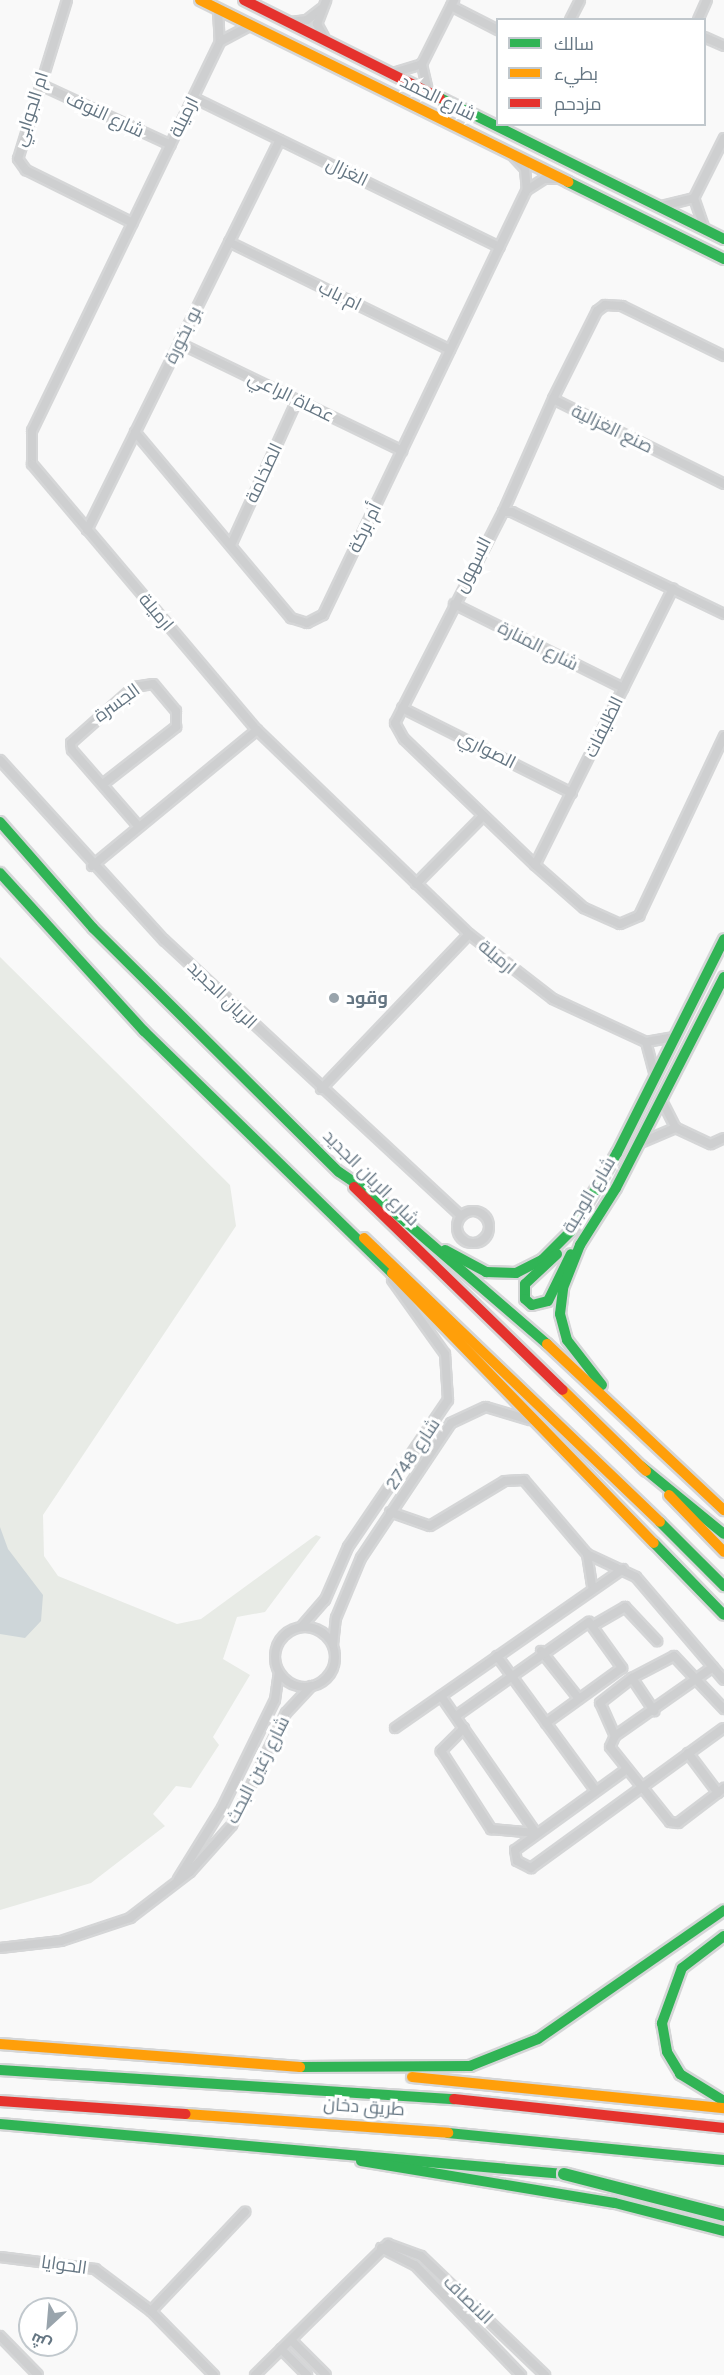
<!DOCTYPE html>
<html>
<head>
<meta charset="utf-8">
<style>
	body { margin:0 }
	#map { position:relative; width:724px; height:2375px; overflow:hidden; background:#f9f9f9; font-family:Figtree,Cairo,sans-serif }
	div>[style] { position:absolute }
	[style*='--x'] { left:calc(var(--x)*1px); top:calc(var(--y)*1px); width:calc(var(--w)*1px); rotate:calc(var(--a)*1deg) }
	.green>* { inset:0; background:#e8ebe6 }
	.water>* { inset:0; background:#ced6d9 }
	.roads { filter:drop-shadow(2px 0 #d5d6d7) drop-shadow(-2px 0 #d5d6d7) drop-shadow(0 2px #d5d6d7) drop-shadow(0 -2px #d5d6d7) }
	.street>* { height:8px; margin:-4px; padding:0 4px; transform-origin:4px; border-radius:4px; background:#cecfd0 }
	.street>.ring { margin:-4px; padding:0; box-sizing:content-box; background:none; border:8px solid #cecfd0; border-radius:50% }
	.fast>* { height:10px; margin:-5px; padding:0 5px; transform-origin:5px; border-radius:5px; background:#30b455 }
	.slow>* { height:10px; margin:-5px; padding:0 5px; transform-origin:5px; border-radius:5px; background:#ff9f0a }
	.jam>* { height:10px; margin:-5px; padding:0 5px; transform-origin:5px; border-radius:5px; background:#e5322d }
	.bridges { filter:drop-shadow(2px 0 #d5d6d7) drop-shadow(-2px 0 #d5d6d7) drop-shadow(0 2px #d5d6d7) drop-shadow(0 -2px #d5d6d7) }
	.fast-bridge>* { height:12px; margin:-6px; padding:0 6px; transform-origin:6px; border-radius:6px; background:#30b455 }
	.dots>* { width:16px; height:16px; translate:-50% -50%; box-sizing:border-box; border:3px solid #fff; border-radius:50% }
	span { translate:-50% -50%; white-space:nowrap; text-align:center; line-height:1.15; -webkit-text-stroke:6px #fff; paint-order:stroke }
	.street-label { font-size:18px; color:#657683 }
	.poi-label { font-size:18px; color:#657683; font-weight:700 }
	.left { translate:0 -50%; text-align:left }
	.legend { position:absolute; left:496px; top:18px; width:210px; height:108px; box-sizing:border-box; background:#fff; border:2px solid #c1c8cd; margin:0; padding:8px 10px; list-style:none; font-size:18px; color:#657683 }
	.legend li { display:flex; align-items:center; gap:12px; height:30px }
	.legend b { width:30px; border:2px solid #c1c8cd }
	.north { position:absolute; left:18px; top:2297px; width:60px; height:60px; box-sizing:border-box; background:#fff; border:2px solid #c1c8cd; border-radius:50%; rotate:206deg; font-size:16px; font-weight:700; line-height:24px; text-align:center; color:#657683 }
	.north::after { content:''; display:block; margin:auto; width:21px; height:27px; background:#99a4ac; clip-path:polygon(50% 0,100% 100%,50% 72%,0 100%) }
</style>
</head>
<body>
<div id="map">
	<div class="green">
		<div style="clip-path:polygon(0 957px,230px 1185px,236px 1226px,43px 1515px,44px 1556px,58px 1576px,177px 1624px,201px 1619px,316px 1535px,321px 1537px,265px 1612px,237px 1617px,223px 1659px,250px 1675px,213px 1737px,219px 1745px,191px 1788px,176px 1786px,153px 1814px,165px 1826px,91px 1883px,0 1910px)"></div>
	</div>
	<div class="water">
		<div style="clip-path:polygon(0 1527px,8px 1549px,43px 1595px,41px 1621px,25px 1638px,0 1634px)"></div>
	</div>
	<div class="roads">
		<div class="street">
			<div style="--x:67;--y:0;--w:166;--a:107.1"></div>
			<div style="--x:18;--y:159;--w:14;--a:54"></div>
			<div style="--x:26;--y:170;--w:119;--a:26.4"></div>
			<div style="--x:451;--y:6;--w:53;--a:27.1"></div>
			<div style="--x:218;--y:9;--w:33;--a:87"></div>
			<div style="--x:220;--y:42;--w:432;--a:115.8"></div>
			<div style="--x:32;--y:431;--w:33;--a:90"></div>
			<div style="--x:32;--y:464;--w:348;--a:49.8"></div>
			<div style="--x:257;--y:730;--w:294;--a:43.9"></div>
			<div style="--x:469;--y:934;--w:106;--a:37.7"></div>
			<div style="--x:553;--y:999;--w:102;--a:24.8"></div>
			<div style="--x:646;--y:1042;--w:29;--a:-10"></div>
			<div style="--x:570;--y:20;--w:22;--a:-63"></div>
			<div style="--x:698;--y:20;--w:22;--a:-66"></div>
			<div style="--x:291;--y:22;--w:16;--a:-7"></div>
			<div style="--x:307;--y:20;--w:18;--a:-38"></div>
			<div style="--x:324;--y:37;--w:15;--a:-118"></div>
			<div style="--x:317;--y:24;--w:26;--a:-69"></div>
			<div style="--x:704;--y:37;--w:22;--a:24"></div>
			<div style="--x:221;--y:41;--w:34;--a:-28"></div>
			<div style="--x:393;--y:73;--w:30;--a:-17"></div>
			<div style="--x:39;--y:84;--w:145;--a:24.8"></div>
			<div style="--x:428;--y:91;--w:28;--a:-103"></div>
			<div style="--x:422;--y:64;--w:72;--a:-63.4"></div>
			<div style="--x:194;--y:98;--w:340;--a:26"></div>
			<div style="--x:514;--y:157;--w:16;--a:47"></div>
			<div style="--x:525;--y:169;--w:21;--a:85"></div>
			<div style="--x:694;--y:198;--w:31;--a:71"></div>
			<div style="--x:662;--y:206;--w:33;--a:-14"></div>
			<div style="--x:694;--y:198;--w:67;--a:-63.4"></div>
			<div style="--x:229;--y:242;--w:246;--a:26"></div>
			<div style="--x:179;--y:343;--w:248;--a:25.8"></div>
			<div style="--x:724;--y:356;--w:114;--a:-153.9"></div>
			<div style="--x:622;--y:306;--w:17;--a:-177"></div>
			<div style="--x:605;--y:305;--w:10;--a:143"></div>
			<div style="--x:597;--y:311;--w:98;--a:116.6"></div>
			<div style="--x:553;--y:399;--w:191;--a:26.4"></div>
			<div style="--x:135;--y:432;--w:243;--a:50"></div>
			<div style="--x:291;--y:618;--w:17;--a:17"></div>
			<div style="--x:307;--y:623;--w:18;--a:-27"></div>
			<div style="--x:323;--y:615;--w:471;--a:-64.4"></div>
			<div style="--x:527;--y:190;--w:20;--a:-33"></div>
			<div style="--x:544;--y:179;--w:15;--a:0"></div>
			<div style="--x:503;--y:512;--w:124;--a:-66.1"></div>
			<div style="--x:87;--y:530;--w:435;--a:-63.7"></div>
			<div style="--x:231;--y:545;--w:159;--a:-65.5"></div>
			<div style="--x:454;--y:604;--w:189;--a:26.4"></div>
			<div style="--x:724;--y:614;--w:235;--a:-154.3"></div>
			<div style="--x:512;--y:512;--w:9;--a:180"></div>
			<div style="--x:503;--y:512;--w:237;--a:117.1"></div>
			<div style="--x:395;--y:723;--w:18;--a:61"></div>
			<div style="--x:404;--y:739;--w:182;--a:43.9"></div>
			<div style="--x:535;--y:865;--w:65;--a:41.3"></div>
			<div style="--x:584;--y:908;--w:39;--a:24"></div>
			<div style="--x:620;--y:924;--w:21;--a:-23"></div>
			<div style="--x:639;--y:916;--w:199;--a:-64.7"></div>
			<div style="--x:402;--y:708;--w:190;--a:26.6"></div>
			<div style="--x:0;--y:760;--w:244;--a:47.7"></div>
			<div style="--x:164;--y:940;--w:403;--a:42.9"></div>
			<div style="--x:103;--y:784;--w:93;--a:-38"></div>
			<div style="--x:176;--y:727;--w:16;--a:-90"></div>
			<div style="--x:176;--y:711;--w:35;--a:-130"></div>
			<div style="--x:153;--y:684;--w:19;--a:171"></div>
			<div style="--x:134;--y:687;--w:84;--a:138.4"></div>
			<div style="--x:71;--y:743;--w:7;--a:82"></div>
			<div style="--x:72;--y:750;--w:101;--a:49"></div>
			<div style="--x:535;--y:865;--w:309;--a:-63.5"></div>
			<div style="--x:92;--y:866;--w:214;--a:-39.5"></div>
			<div style="--x:416;--y:884;--w:94;--a:-45.4"></div>
			<div style="--x:646;--y:1042;--w:34;--a:75"></div>
			<div style="--x:321;--y:1089;--w:214;--a:-46.3"></div>
			<div style="--x:662;--y:1101;--w:30;--a:63"></div>
			<div style="--x:676;--y:1128;--w:38;--a:25"></div>
			<div style="--x:711;--y:1144;--w:14;--a:-25"></div>
			<div style="--x:640;--y:1143;--w:39;--a:-23"></div>
			<div class="ring" style="left:457px;top:1211px;width:24px;height:24px"></div>
			<div style="--x:390;--y:1512;--w:42;--a:19.3"></div>
			<div style="--x:430;--y:1526;--w:87;--a:-31"></div>
			<div style="--x:505;--y:1481;--w:19;--a:-3"></div>
			<div style="--x:524;--y:1480;--w:97;--a:49.6"></div>
			<div style="--x:587;--y:1554;--w:32;--a:81"></div>
			<div style="--x:587;--y:1554;--w:54;--a:25.1"></div>
			<div style="--x:636;--y:1577;--w:135;--a:49.5"></div>
			<div style="--x:594;--y:1625;--w:36;--a:-30"></div>
			<div style="--x:625;--y:1607;--w:47;--a:46.7"></div>
			<div style="--x:302;--y:1626;--w:35;--a:-49"></div>
			<div style="--x:325;--y:1600;--w:58;--a:-66.5"></div>
			<div style="--x:348;--y:1547;--w:178;--a:-55.8"></div>
			<div style="--x:448;--y:1400;--w:46;--a:-93.7"></div>
			<div style="--x:445;--y:1354;--w:91;--a:-125.6"></div>
			<div class="ring" style="left:275px;top:1627px;width:52px;height:52px"></div>
			<div style="--x:333;--y:1645;--w:27;--a:-84"></div>
			<div style="--x:336;--y:1618;--w:65;--a:-67.4"></div>
			<div style="--x:361;--y:1558;--w:162;--a:-56.3"></div>
			<div style="--x:451;--y:1423;--w:38;--a:-25"></div>
			<div style="--x:486;--y:1407;--w:46;--a:16.5"></div>
			<div style="--x:541;--y:1651;--w:61;--a:51.6"></div>
			<div style="--x:497;--y:1656;--w:166;--a:53.8"></div>
			<div style="--x:713;--y:1667;--w:120;--a:144.9"></div>
			<div style="--x:615;--y:1736;--w:12;--a:114"></div>
			<div style="--x:610;--y:1747;--w:96;--a:51.3"></div>
			<div style="--x:670;--y:1822;--w:8;--a:7"></div>
			<div style="--x:678;--y:1823;--w:58;--a:-37.3"></div>
			<div style="--x:632;--y:1678;--w:47;--a:-27.6"></div>
			<div style="--x:674;--y:1656;--w:73;--a:46.7"></div>
			<div style="--x:441;--y:1696;--w:167;--a:55.3"></div>
			<div style="--x:456;--y:1716;--w:163;--a:-35.3"></div>
			<div style="--x:589;--y:1622;--w:57;--a:54.3"></div>
			<div style="--x:622;--y:1668;--w:94;--a:144.1"></div>
			<div style="--x:395;--y:1728;--w:278;--a:-34.9"></div>
			<div style="--x:464;--y:1728;--w:33;--a:135"></div>
			<div style="--x:441;--y:1751;--w:93;--a:57.3"></div>
			<div style="--x:491;--y:1829;--w:45;--a:5.1"></div>
			<div style="--x:615;--y:1736;--w:36;--a:-114"></div>
			<div style="--x:600;--y:1703;--w:41;--a:-38"></div>
			<div style="--x:632;--y:1678;--w:40;--a:56"></div>
			<div style="--x:688;--y:1753;--w:50;--a:53.1"></div>
			<div style="--x:627;--y:1769;--w:138;--a:144.1"></div>
			<div style="--x:515;--y:1850;--w:11;--a:80"></div>
			<div style="--x:517;--y:1861;--w:16;--a:27"></div>
			<div style="--x:531;--y:1868;--w:238;--a:-36"></div>
			<div style="--x:178;--y:1879;--w:84;--a:-58.2"></div>
			<div style="--x:222;--y:1808;--w:120;--a:-63.9"></div>
			<div style="--x:275;--y:1700;--w:27;--a:-82"></div>
			<div style="--x:0;--y:1948;--w:61;--a:-6.5"></div>
			<div style="--x:61;--y:1941;--w:73;--a:-18.4"></div>
			<div style="--x:130;--y:1918;--w:76;--a:-37.5"></div>
			<div style="--x:190;--y:1872;--w:63;--a:-48.2"></div>
			<div style="--x:232;--y:1825;--w:124;--a:-64.3"></div>
			<div style="--x:286;--y:1713;--w:37;--a:-47"></div>
			<div style="--x:381;--y:2248;--w:38;--a:27"></div>
			<div style="--x:415;--y:2265;--w:153;--a:46.1"></div>
			<div style="--x:0;--y:2257;--w:96;--a:7.2"></div>
			<div style="--x:95;--y:2269;--w:70;--a:36.9"></div>
			<div style="--x:151;--y:2311;--w:90;--a:45.5"></div>
			<div style="--x:151;--y:2311;--w:137;--a:-46.5"></div>
			<div style="--x:0;--y:2336;--w:54;--a:45.7"></div>
			<div style="--x:291;--y:2340;--w:49;--a:45"></div>
			<div style="--x:281;--y:2349;--w:37;--a:45"></div>
			<div style="--x:255;--y:2375;--w:187;--a:-44.6"></div>
			<div style="--x:388;--y:2244;--w:35;--a:20"></div>
			<div style="--x:421;--y:2256;--w:172;--a:43.8"></div>
		</div>
		<div class="fast">
			<div style="--x:440;--y:98;--w:317;--a:26.4"></div>
			<div style="--x:568;--y:182;--w:174;--a:26.3"></div>
			<div style="--x:0;--y:822;--w:141;--a:48.7"></div>
			<div style="--x:93;--y:928;--w:346;--a:44.8"></div>
			<div style="--x:339;--y:1172;--w:48;--a:34"></div>
			<div style="--x:379;--y:1199;--w:222;--a:40.8"></div>
			<div style="--x:0;--y:873;--w:214;--a:47.7"></div>
			<div style="--x:144;--y:1031;--w:347;--a:44.3"></div>
			<div style="--x:445;--y:1250;--w:47;--a:28.2"></div>
			<div style="--x:486;--y:1272;--w:30;--a:2"></div>
			<div style="--x:516;--y:1273;--w:29;--a:-27"></div>
			<div style="--x:542;--y:1260;--w:41;--a:-45"></div>
			<div style="--x:571;--y:1231;--w:91;--a:-59.5"></div>
			<div style="--x:617;--y:1153;--w:239;--a:-63.4"></div>
			<div style="--x:557;--y:1254;--w:44;--a:136.8"></div>
			<div style="--x:525;--y:1284;--w:15;--a:90"></div>
			<div style="--x:525;--y:1299;--w:9;--a:41"></div>
			<div style="--x:532;--y:1305;--w:16;--a:-14"></div>
			<div style="--x:548;--y:1301;--w:52;--a:-63.9"></div>
			<div style="--x:602;--y:1385;--w:57;--a:-127.9"></div>
			<div style="--x:567;--y:1340;--w:27;--a:-105"></div>
			<div style="--x:560;--y:1314;--w:26;--a:-83"></div>
			<div style="--x:563;--y:1288;--w:46;--a:-68.4"></div>
			<div style="--x:580;--y:1245;--w:67;--a:-57.7"></div>
			<div style="--x:616;--y:1188;--w:237;--a:-62.9"></div>
			<div style="--x:641;--y:1466;--w:107;--a:39.3"></div>
			<div style="--x:660;--y:1522;--w:91;--a:45"></div>
			<div style="--x:654;--y:1543;--w:100;--a:45.8"></div>
			<div style="--x:724;--y:1936;--w:53;--a:142.7"></div>
			<div style="--x:682;--y:1968;--w:59;--a:110"></div>
			<div style="--x:662;--y:2023;--w:29;--a:80"></div>
			<div style="--x:667;--y:2052;--w:26;--a:59"></div>
			<div style="--x:680;--y:2074;--w:52;--a:31.5"></div>
			<div style="--x:300;--y:2067;--w:170;--a:-0.3"></div>
			<div style="--x:470;--y:2066;--w:73;--a:-21.7"></div>
			<div style="--x:538;--y:2039;--w:226;--a:-34.7"></div>
			<div style="--x:0;--y:2070;--w:455;--a:3.7"></div>
			<div style="--x:0;--y:2124;--w:566;--a:5.07"></div>
			<div style="--x:448;--y:2133;--w:277;--a:5.6"></div>
			<div style="--x:361;--y:2161;--w:257;--a:9.4"></div>
			<div style="--x:615;--y:2203;--w:113;--a:14.4"></div>
		</div>
		<div class="slow">
			<div style="--x:200;--y:0;--w:411;--a:26.3"></div>
			<div style="--x:364;--y:1238;--w:410;--a:43.8"></div>
			<div style="--x:392;--y:1273;--w:376;--a:45.9"></div>
			<div style="--x:547;--y:1344;--w:243;--a:43.2"></div>
			<div style="--x:563;--y:1390;--w:116;--a:44.3"></div>
			<div style="--x:669;--y:1495;--w:79;--a:46"></div>
			<div style="--x:0;--y:2044;--w:301;--a:4.4"></div>
			<div style="--x:412;--y:2077;--w:314;--a:5.7"></div>
			<div style="--x:186;--y:2114;--w:263;--a:4.1"></div>
		</div>
		<div class="jam">
			<div style="--x:244;--y:0;--w:219;--a:26.6"></div>
			<div style="--x:354;--y:1187;--w:291;--a:44.2"></div>
			<div style="--x:454;--y:2099;--w:272;--a:6.1"></div>
			<div style="--x:0;--y:2101;--w:186;--a:4"></div>
		</div>
	</div>
	<div class="bridges">
		<div class="fast-bridge">
			<div style="--x:564;--y:2174;--w:165;--a:14.4"></div>
		</div>
	</div>
	<div class="dots">
		<div style="left:334px;top:998px;background:#99a4ac"></div>
	</div>
	<div class="street-label">
		<span style="left:438px;top:98px;rotate:26deg">شارع الحمد</span>
		<span style="left:31px;top:109px;rotate:-72deg">ام الجوابي</span>
		<span style="left:105px;top:115px;rotate:25deg">شارع النوف</span>
		<span style="left:184px;top:117px;rotate:-64deg">ارميلة</span>
		<span style="left:347px;top:172px;rotate:26deg">الغزال</span>
		<span style="left:340px;top:296px;rotate:26deg">ام باب</span>
		<span style="left:183px;top:335px;rotate:-64deg">بو بخورة</span>
		<span style="left:291px;top:397px;rotate:26deg">عصاة الراعي</span>
		<span style="left:612px;top:429px;rotate:26deg">صنع الغزالية</span>
		<span style="left:264px;top:473px;rotate:-65deg">الصخامة</span>
		<span style="left:365px;top:528px;rotate:-64deg">أم بركة</span>
		<span style="left:473px;top:565px;rotate:-63deg">السهول</span>
		<span style="left:156px;top:612px;rotate:50deg">ارميلة</span>
		<span style="left:538px;top:646px;rotate:27deg">شارع المنارة</span>
		<span style="left:117px;top:703px;rotate:-36deg">الجسرة</span>
		<span style="left:604px;top:727px;rotate:-64deg">الظليفات</span>
		<span style="left:487px;top:750px;rotate:27deg">الصواري</span>
		<span style="left:497px;top:957px;rotate:40deg">ارميلة</span>
		<span style="left:222px;top:995px;rotate:44deg">الريان الجديد</span>
		<span style="left:371px;top:1178px;rotate:45deg">شارع الريان الجديد</span>
		<span style="left:589px;top:1195px;rotate:-59deg">شارع الوجبة</span>
		<span style="left:413px;top:1454px;rotate:-56deg">شارع 2748</span>
		<span style="left:258px;top:1770px;rotate:-63deg">شارع زغين البحث</span>
		<span style="left:364px;top:2107px;rotate:4deg">طريق دخان</span>
		<span style="left:64px;top:2265px;rotate:8deg">الحوايا</span>
		<span style="left:468px;top:2300px;rotate:44deg">الانصاف</span>
	</div>
	<div class="poi-label">
		<span class="left" style="left:346px;top:998px">وقود</span>
	</div>
	<ul class="legend">
	<li><b style="height:8px;background:#30b455"></b>سالك</li>
	<li><b style="height:8px;background:#ff9f0a"></b>بطيء</li>
	<li><b style="height:8px;background:#e5322d"></b>مزدحم</li>
	</ul>
	<div class="north">ش</div>
</div>
</body>
</html>
